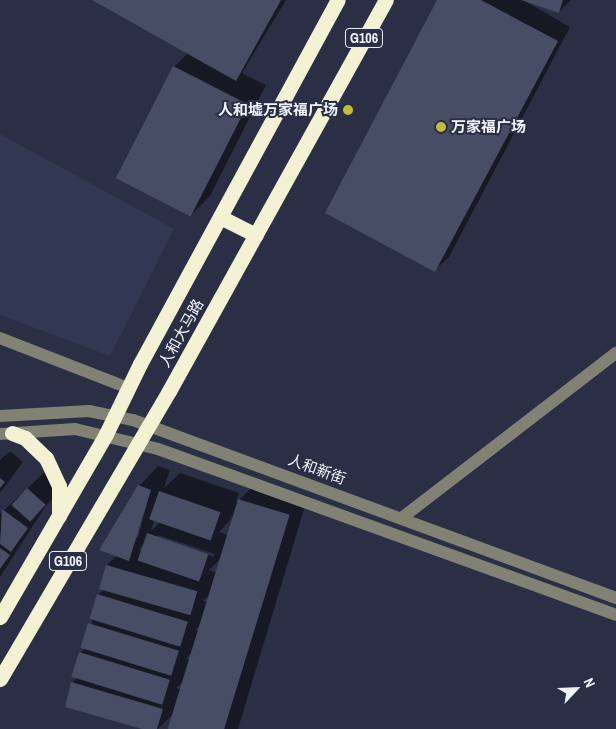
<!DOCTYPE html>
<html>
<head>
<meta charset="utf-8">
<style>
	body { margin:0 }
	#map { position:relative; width:616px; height:729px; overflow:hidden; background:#2a2f45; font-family:"Archivo Narrow","Noto Sans SC",sans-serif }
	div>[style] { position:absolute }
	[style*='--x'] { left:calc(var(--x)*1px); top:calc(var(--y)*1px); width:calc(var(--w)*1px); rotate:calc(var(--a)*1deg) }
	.built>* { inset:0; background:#323853 }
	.shadow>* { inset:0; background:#0007 }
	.building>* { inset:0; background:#474d65; transform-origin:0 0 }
	.minor>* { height:12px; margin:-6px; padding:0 6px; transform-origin:6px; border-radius:6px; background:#818174 }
	.highway>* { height:15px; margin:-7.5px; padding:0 7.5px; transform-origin:7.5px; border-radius:7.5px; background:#f3f2d2 }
	.dots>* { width:14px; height:14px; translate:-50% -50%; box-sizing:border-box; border:2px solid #2a2f45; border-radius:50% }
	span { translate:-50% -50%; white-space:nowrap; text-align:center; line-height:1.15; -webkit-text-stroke:4px #2a2f45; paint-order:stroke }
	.shield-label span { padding:1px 4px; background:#2a2f45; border:1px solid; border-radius:4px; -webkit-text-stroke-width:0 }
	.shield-label { font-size:14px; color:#f1f4fd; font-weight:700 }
	.poi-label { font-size:15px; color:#f1f4fd; font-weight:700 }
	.right { translate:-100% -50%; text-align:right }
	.left { translate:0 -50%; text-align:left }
	.street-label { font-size:15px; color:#f1f4fd }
	.north { position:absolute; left:551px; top:664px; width:50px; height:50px; -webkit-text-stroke:4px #2a2f45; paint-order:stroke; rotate:65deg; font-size:14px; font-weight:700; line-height:20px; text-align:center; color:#f1f4fd }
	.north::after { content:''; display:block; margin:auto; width:18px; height:22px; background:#f1f4fd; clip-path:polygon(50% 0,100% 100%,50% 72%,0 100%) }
</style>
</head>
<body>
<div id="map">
	<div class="built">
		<div style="clip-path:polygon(0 134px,174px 229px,110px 356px,0 315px)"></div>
	</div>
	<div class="shadow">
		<div style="clip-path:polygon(95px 0,286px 0,242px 73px,266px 85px,210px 196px,191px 215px,174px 67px,188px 53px)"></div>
		<div style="clip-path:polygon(439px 0,523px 0,570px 27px,449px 257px,435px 270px)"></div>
		<div style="clip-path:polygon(524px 0,571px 0,559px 12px)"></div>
		<div style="clip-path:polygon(10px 451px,23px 462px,0 493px,0 460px)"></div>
		<div style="clip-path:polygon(evenodd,158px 466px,170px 470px,164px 488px,180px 473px,239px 493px,236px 503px,258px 481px,308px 496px,238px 729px,170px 729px,175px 712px,158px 729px,147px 729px,72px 683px,78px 677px,80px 653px,86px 648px,98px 595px,104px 589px,107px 565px,117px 555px,139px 486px,158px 466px,152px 483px,138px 538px,135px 538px,152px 483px,158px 466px,233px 512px,228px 535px,219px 532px,230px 520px,233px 512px,158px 466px,154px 520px,160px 522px,151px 531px,154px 520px,158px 466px,158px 535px,215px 554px,214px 557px,158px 538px,158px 535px,158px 466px,145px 543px,143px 551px,139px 550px,145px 543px,158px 466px,221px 558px,217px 573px,209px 570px,221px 558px,158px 466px,211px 593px,208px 602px,203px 601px,211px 593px,158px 466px,202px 623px,199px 631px,195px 630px,202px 623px,158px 466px,193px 651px,191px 660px,186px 659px,193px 651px,158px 466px,185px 680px,182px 690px,176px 688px,185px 680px)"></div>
		<div style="clip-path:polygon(47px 470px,65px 485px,45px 507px,0 577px,0 514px)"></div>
	</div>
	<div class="building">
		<div style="clip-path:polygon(92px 0,281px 0,236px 81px)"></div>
		<div style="clip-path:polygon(437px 0,481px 0,558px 41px,435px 272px,325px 213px)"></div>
		<div style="clip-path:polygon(521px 0,563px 0,559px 13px)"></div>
		<div style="left:173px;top:66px;width:84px;height:126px;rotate:27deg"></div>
		<div style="clip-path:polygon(0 478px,5px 482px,0 488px)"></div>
		<div style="clip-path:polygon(138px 485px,151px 490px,129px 561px,99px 550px)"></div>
		<div style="left:27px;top:488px;width:25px;height:23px;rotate:42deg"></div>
		<div style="left:159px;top:491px;width:65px;height:30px;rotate:19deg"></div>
		<div style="left:238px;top:499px;width:54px;height:240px;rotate:17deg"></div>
		<div style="clip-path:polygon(2px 509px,28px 528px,11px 552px,0 544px)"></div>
		<div style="left:147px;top:533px;width:65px;height:29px;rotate:19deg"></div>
		<div style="clip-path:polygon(0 548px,10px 555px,0 569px)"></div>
		<div style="left:106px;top:565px;width:95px;height:25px;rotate:16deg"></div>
		<div style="left:97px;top:594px;width:95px;height:26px;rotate:17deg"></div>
		<div style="left:88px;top:623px;width:95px;height:26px;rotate:17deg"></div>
		<div style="left:79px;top:652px;width:95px;height:26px;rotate:17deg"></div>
		<div style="clip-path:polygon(71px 682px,163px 709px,157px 729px,142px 729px,65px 707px)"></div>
	</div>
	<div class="minor">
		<div style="--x:0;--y:338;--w:137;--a:21.3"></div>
		<div style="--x:0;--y:416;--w:89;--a:-3.2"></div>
		<div style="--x:89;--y:411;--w:45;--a:11.6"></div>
		<div style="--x:133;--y:420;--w:515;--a:20.23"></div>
		<div style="--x:0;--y:434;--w:75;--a:-3.8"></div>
		<div style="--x:75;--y:429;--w:85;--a:13.5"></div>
		<div style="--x:158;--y:449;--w:487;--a:19.9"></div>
		<div style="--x:403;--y:517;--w:269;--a:-37.6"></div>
	</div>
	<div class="highway">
		<div style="--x:220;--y:217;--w:40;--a:26.6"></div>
		<div style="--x:12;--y:433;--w:14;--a:21"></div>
		<div style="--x:25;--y:438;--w:29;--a:44"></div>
		<div style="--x:46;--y:458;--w:31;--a:65"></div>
		<div style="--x:59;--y:486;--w:30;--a:90"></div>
		<div style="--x:0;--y:617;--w:211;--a:-59.9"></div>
		<div style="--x:106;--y:434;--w:78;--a:-64.1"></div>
		<div style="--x:140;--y:364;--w:414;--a:-61.5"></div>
		<div style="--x:0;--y:679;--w:334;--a:-59.6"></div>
		<div style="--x:169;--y:391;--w:447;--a:-61"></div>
	</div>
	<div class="dots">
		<div style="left:348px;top:110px;background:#c6bc3c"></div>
		<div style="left:441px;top:127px;background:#c6bc3c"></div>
	</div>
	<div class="shield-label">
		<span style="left:364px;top:38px">G106</span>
		<span style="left:68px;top:561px">G106</span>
	</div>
	<div class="poi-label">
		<span class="right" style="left:338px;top:110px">人和墟万家福广场</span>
		<span class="left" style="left:451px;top:127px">万家福广场</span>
	</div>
	<div class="street-label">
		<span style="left:181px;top:333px;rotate:-61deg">人和大马路</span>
		<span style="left:317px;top:469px;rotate:20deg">人和新街</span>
	</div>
	<div class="north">N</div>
</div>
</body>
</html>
